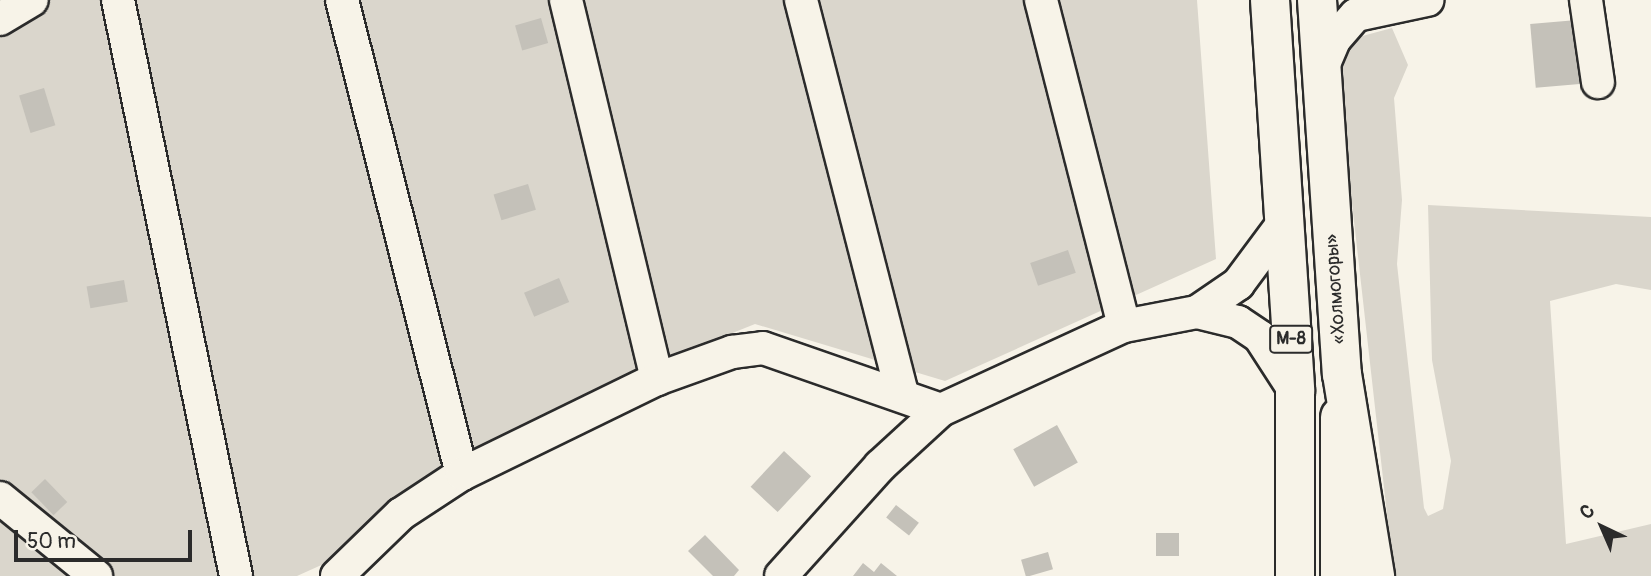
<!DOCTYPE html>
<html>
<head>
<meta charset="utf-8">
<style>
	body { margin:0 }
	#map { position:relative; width:1651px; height:576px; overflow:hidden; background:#f7f3e8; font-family:Pangolin,sans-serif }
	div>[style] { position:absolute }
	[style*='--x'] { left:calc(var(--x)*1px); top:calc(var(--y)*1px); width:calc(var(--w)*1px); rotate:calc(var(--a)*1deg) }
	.green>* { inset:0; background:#dad6cc }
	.building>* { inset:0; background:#c4c1b9; transform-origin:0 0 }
	.roads { filter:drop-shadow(2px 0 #2b2b2b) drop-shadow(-2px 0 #2b2b2b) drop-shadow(0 2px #2b2b2b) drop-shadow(0 -2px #2b2b2b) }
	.minor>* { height:32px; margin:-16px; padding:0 16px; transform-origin:16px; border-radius:16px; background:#f7f3e8 }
	.major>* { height:38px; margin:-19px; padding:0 19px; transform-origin:19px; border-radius:19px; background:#f7f3e8 }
	.highway>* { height:38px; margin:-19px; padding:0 19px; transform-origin:19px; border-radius:19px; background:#f7f3e8 }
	span { translate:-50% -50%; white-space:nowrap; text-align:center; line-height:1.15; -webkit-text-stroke:5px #f7f3e8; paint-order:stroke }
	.shield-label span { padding:2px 5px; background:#f7f3e8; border:2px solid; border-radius:5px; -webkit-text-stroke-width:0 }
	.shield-label { font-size:18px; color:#2b2b2b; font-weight:700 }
	.street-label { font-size:19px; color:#2b2b2b }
	.north { position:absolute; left:1567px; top:492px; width:70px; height:70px; -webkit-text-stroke:5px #f7f3e8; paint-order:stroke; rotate:316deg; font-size:19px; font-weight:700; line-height:28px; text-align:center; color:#2b2b2b }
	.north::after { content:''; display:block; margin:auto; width:24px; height:32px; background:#2b2b2b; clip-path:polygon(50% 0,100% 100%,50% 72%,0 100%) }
	.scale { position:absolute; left:14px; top:530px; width:178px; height:32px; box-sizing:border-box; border:4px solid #2b2b2b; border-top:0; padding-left:9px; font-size:21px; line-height:24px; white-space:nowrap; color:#2b2b2b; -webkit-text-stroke:5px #f7f3e8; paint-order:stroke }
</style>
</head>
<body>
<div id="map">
	<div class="green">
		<div style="clip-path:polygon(0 0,1197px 0,1216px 259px,945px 381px,755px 324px,655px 364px,348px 553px,297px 576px,0 576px)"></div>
		<div style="clip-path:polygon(1392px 28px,1408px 65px,1394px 98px,1402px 200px,1397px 264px,1424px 508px,1428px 516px,1443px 509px,1451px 461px,1432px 360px,1428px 205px,1651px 217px,1651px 290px,1616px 284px,1550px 301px,1566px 544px,1651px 524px,1651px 576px,1394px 576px,1337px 70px,1355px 38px)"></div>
	</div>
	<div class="building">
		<div style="left:541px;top:18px;width:26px;height:27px;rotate:74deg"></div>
		<div style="left:1577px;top:20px;width:64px;height:47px;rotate:85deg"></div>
		<div style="left:44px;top:88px;width:39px;height:26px;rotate:73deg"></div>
		<div style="left:528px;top:184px;width:27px;height:36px;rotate:73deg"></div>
		<div style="left:1068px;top:250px;width:24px;height:40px;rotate:71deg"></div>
		<div style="left:559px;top:278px;width:26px;height:38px;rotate:67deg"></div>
		<div style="left:124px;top:280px;width:22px;height:38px;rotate:80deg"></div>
		<div style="left:1057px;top:425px;width:43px;height:50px;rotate:61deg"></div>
		<div style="left:784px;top:451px;width:37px;height:49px;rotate:43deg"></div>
		<div style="left:45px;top:479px;width:32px;height:19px;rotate:46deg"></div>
		<div style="left:896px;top:505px;width:29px;height:16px;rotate:38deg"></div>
		<div style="left:1156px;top:533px;width:23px;height:23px"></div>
		<div style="clip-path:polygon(705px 535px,739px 570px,734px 576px,713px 576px,688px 551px)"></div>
		<div style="left:1048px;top:552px;width:18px;height:28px;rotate:74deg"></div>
		<div style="clip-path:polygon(863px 563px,874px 572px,881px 563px,897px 576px,853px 576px)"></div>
	</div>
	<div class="roads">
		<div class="minor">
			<div style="--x:118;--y:0;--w:588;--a:78.42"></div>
			<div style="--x:342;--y:0;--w:489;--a:75.8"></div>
			<div style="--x:566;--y:0;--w:390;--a:76.5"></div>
			<div style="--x:801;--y:0;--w:407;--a:75.6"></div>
			<div style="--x:1041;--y:0;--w:336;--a:75.7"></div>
			<div style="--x:1586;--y:0;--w:83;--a:81.7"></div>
			<div style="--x:0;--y:19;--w:37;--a:-31"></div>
			<div style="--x:1321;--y:71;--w:34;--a:-67"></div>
			<div style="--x:1334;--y:40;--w:33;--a:-49"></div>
			<div style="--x:1356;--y:15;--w:73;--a:-11.9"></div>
			<div style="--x:1197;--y:312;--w:50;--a:-34.3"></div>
			<div style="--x:1238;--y:284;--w:72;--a:-53.4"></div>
			<div style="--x:0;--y:498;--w:124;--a:39.1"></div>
			<div style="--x:337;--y:576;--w:89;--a:-44.1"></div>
			<div style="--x:401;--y:514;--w:73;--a:-33.3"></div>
			<div style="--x:462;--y:474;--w:217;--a:-26"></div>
			<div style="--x:657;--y:379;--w:80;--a:-19.8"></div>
			<div style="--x:732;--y:352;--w:31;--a:-7"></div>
			<div style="--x:763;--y:348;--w:188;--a:19.2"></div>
			<div style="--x:781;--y:576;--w:148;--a:-48"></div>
			<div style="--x:880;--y:466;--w:83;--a:-42.6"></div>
			<div style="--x:941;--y:410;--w:201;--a:-24.7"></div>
			<div style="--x:1124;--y:326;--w:74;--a:-10.9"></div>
			<div style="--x:1197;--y:312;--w:42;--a:13.7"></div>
			<div style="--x:1238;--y:322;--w:27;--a:34"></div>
			<div style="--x:1260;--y:337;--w:64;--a:57.1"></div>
		</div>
		<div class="major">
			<div style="--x:1340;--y:417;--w:159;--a:90"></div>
		</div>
		<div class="highway">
			<div style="--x:1270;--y:0;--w:392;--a:86.3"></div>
			<div style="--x:1295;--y:391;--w:185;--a:90"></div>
			<div style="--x:1317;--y:0;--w:375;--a:86.2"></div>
			<div style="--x:1342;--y:374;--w:205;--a:80.7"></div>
		</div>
	</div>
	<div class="shield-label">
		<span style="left:1291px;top:339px">М-8</span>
	</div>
	<div class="street-label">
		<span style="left:1336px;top:289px;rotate:-94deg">«Холмогоры»</span>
	</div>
	<div class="north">С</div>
	<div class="scale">50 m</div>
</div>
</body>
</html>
